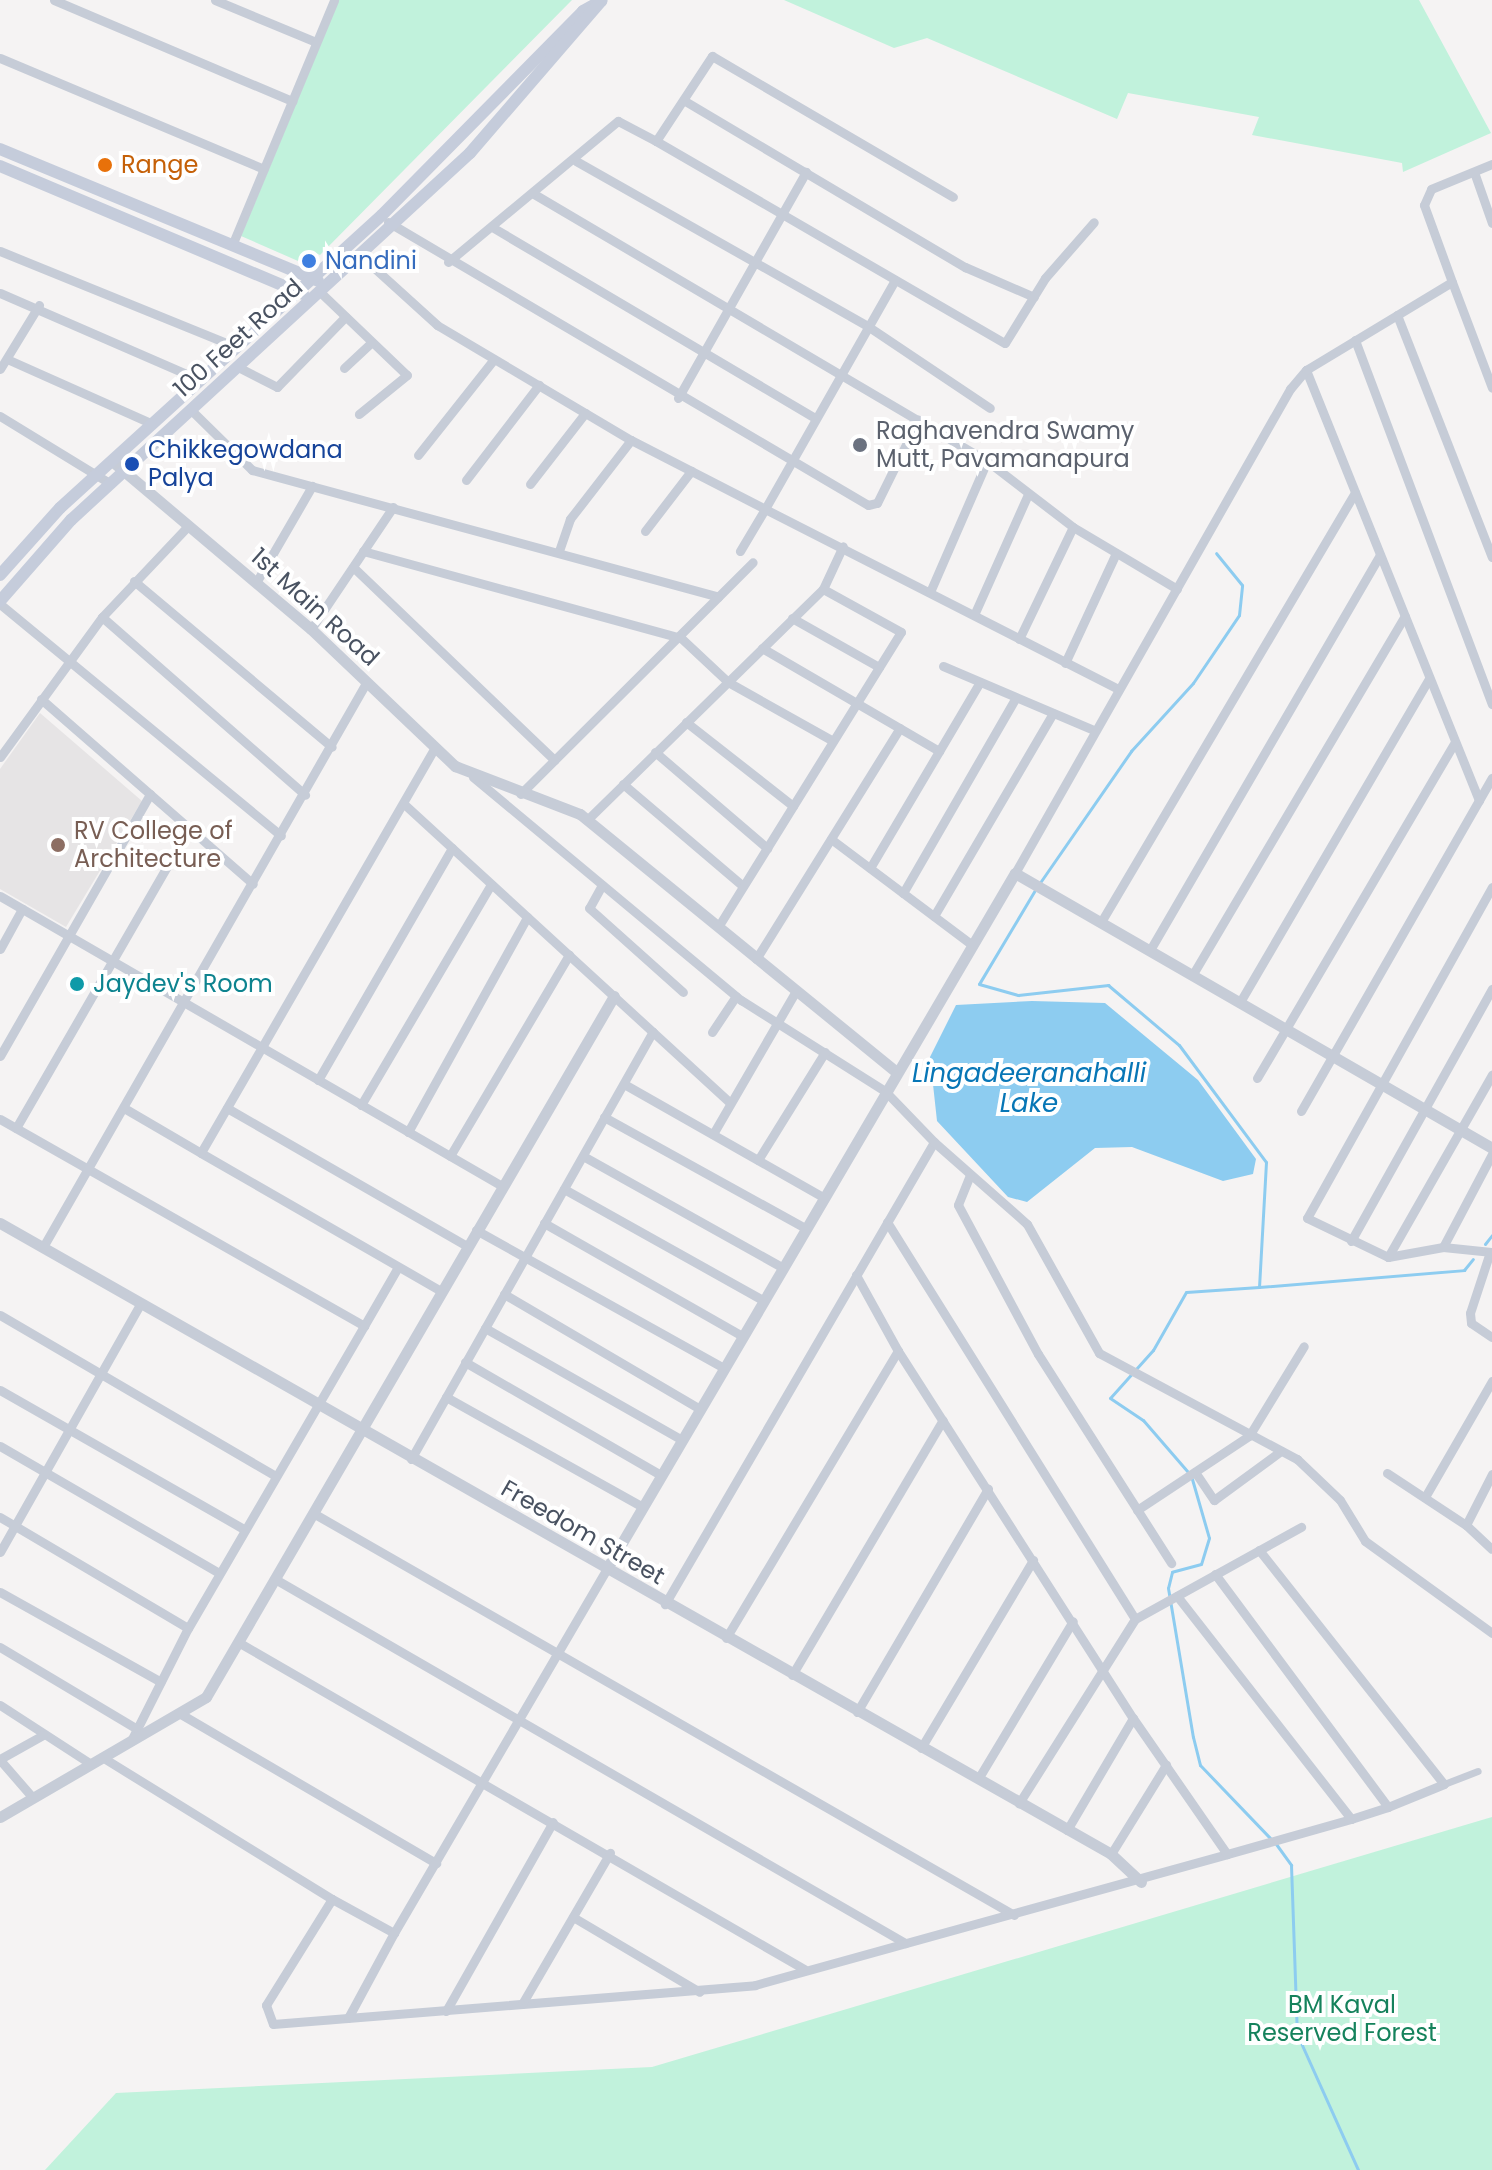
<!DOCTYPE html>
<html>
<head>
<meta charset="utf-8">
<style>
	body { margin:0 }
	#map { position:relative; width:1492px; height:2170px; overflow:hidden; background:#f5f3f3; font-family:Poppins,sans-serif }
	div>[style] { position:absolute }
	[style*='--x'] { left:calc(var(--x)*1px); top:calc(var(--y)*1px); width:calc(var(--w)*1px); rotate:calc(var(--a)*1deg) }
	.education>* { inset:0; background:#e6e4e5 }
	.green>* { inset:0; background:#c1f2dc }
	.water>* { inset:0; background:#8dccf0 }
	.stream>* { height:3px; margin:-1.5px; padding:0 1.5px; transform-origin:1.5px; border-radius:1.5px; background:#8dccf0 }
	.pedestrian>* { height:7px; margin:-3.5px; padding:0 3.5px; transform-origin:3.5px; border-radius:3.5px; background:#c6ccd7 }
	.minor>* { height:9px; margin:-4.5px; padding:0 4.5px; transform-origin:4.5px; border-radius:4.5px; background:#c6ccd7 }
	.tertiary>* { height:11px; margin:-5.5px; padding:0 5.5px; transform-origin:5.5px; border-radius:5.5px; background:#c6ccd7 }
	.secondary>* { height:12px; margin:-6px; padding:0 6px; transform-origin:6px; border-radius:6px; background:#c5ccdb }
	.dots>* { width:22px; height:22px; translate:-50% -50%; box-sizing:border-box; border:4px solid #fff; border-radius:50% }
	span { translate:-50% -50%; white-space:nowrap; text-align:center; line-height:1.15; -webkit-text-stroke:8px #fff; paint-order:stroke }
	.food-label { font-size:24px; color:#c56008 }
	.left { translate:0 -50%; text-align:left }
	.shop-label { font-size:24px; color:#366cbe }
	.street-label { font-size:24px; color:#495261 }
	.worship-label { font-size:24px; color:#5b616d }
	.transit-label { font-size:24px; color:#164399 }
	.education-label { font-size:24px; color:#785e54 }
	.culture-label { font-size:24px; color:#0d838f }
	.park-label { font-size:24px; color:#15825c }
	.water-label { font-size:26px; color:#0776b6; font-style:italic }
</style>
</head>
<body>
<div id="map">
	<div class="education">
		<div style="clip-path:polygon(40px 713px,142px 801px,66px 927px,0 889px,0 769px)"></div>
	</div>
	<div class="green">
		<div style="clip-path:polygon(339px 0,572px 0,320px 255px,309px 250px,298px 261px,241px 236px)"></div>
		<div style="clip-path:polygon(784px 0,1419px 0,1491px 133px,1403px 172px,1402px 163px,1252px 135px,1259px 117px,1128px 93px,1117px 119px,927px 38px,894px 48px)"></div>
		<div style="clip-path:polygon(1492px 1817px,1492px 2170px,45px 2170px,116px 2093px,652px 2067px)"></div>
	</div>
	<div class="water">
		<div style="clip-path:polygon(1032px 1001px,1105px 1003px,1198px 1080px,1256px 1159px,1253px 1174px,1223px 1181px,1132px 1147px,1095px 1148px,1027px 1202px,1008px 1197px,937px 1121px,930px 1057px,956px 1005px)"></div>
	</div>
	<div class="stream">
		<div style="--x:1039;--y:884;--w:162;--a:-55.3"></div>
		<div style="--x:1131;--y:751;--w:92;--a:-47.6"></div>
		<div style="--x:1193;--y:683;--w:82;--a:-55.9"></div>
		<div style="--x:1239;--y:615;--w:30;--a:-84"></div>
		<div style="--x:1242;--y:585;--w:41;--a:-129.1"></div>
		<div style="--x:1035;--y:890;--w:109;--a:120.8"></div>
		<div style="--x:979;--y:984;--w:41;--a:15.8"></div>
		<div style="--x:1018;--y:995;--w:91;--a:-6.3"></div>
		<div style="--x:1108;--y:985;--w:93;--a:40.2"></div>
		<div style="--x:1179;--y:1045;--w:146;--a:53.4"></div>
		<div style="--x:1266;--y:1162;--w:125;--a:93.2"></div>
		<div style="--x:1259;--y:1287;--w:73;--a:176.1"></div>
		<div style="--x:1186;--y:1292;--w:67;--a:119.6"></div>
		<div style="--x:1153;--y:1350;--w:64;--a:131.9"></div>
		<div style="--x:1110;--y:1398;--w:40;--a:34"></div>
		<div style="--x:1143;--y:1420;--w:69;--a:49.1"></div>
		<div style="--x:1485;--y:1244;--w:11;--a:-52"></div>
		<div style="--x:1259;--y:1287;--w:206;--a:-4.7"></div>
		<div style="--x:1464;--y:1270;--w:14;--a:-51"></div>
		<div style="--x:1192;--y:1479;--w:61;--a:73.9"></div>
		<div style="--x:1209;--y:1538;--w:27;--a:107"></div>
		<div style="--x:1201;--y:1564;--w:30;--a:165"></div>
		<div style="--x:1172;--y:1572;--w:16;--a:104"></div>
		<div style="--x:1168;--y:1588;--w:151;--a:80.5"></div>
		<div style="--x:1193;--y:1737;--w:29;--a:76"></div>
		<div style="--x:1200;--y:1765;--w:101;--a:46.2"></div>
		<div style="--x:1276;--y:1844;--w:26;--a:54"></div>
		<div style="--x:1291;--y:1865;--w:169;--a:88"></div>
		<div style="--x:1297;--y:2034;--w:149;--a:65.8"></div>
	</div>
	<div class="pedestrian">
		<div style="--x:1444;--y:1784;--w:36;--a:-21"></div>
	</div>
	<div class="minor">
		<div style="--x:54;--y:0;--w:259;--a:23"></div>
		<div style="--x:215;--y:0;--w:109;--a:22.6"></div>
		<div style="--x:0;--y:58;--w:286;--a:22.8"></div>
		<div style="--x:685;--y:101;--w:326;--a:30.7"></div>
		<div style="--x:965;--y:267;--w:75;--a:23.5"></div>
		<div style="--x:656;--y:141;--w:403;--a:30.1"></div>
		<div style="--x:1005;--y:343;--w:76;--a:-58.4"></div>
		<div style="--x:1045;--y:278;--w:74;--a:-48.8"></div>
		<div style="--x:576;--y:161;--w:333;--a:29.5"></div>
		<div style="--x:866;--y:325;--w:149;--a:33.8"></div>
		<div style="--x:1474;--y:172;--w:54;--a:70.6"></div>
		<div style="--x:534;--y:194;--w:526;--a:30.52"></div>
		<div style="--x:987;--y:461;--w:108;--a:37.5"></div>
		<div style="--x:1073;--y:527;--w:121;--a:30.8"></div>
		<div style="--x:388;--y:222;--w:557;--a:30.52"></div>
		<div style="--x:868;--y:505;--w:9;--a:-13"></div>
		<div style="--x:877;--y:503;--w:93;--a:-63.7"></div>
		<div style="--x:492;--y:227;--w:375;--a:30.6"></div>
		<div style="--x:233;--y:243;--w:263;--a:-67.4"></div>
		<div style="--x:0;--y:251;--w:256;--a:22.1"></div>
		<div style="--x:361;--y:256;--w:103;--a:42.2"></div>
		<div style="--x:437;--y:325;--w:226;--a:30.7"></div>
		<div style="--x:631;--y:440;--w:100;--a:127.7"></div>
		<div style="--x:570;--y:519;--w:34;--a:109"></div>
		<div style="--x:448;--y:262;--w:221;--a:-39.7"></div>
		<div style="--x:618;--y:121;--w:43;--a:27.8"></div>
		<div style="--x:656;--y:141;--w:102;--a:-56.6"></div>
		<div style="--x:712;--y:56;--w:279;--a:30.3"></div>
		<div style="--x:895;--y:280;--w:263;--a:119.6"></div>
		<div style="--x:765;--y:509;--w:397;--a:27"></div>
		<div style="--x:1452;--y:282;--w:113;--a:69.3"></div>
		<div style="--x:320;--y:292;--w:120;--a:43.7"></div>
		<div style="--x:407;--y:375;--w:62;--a:140.9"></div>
		<div style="--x:0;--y:293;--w:218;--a:23.5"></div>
		<div style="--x:1397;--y:315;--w:260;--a:68.6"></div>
		<div style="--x:1355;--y:340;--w:389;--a:69.4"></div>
		<div style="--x:7;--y:359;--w:158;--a:24"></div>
		<div style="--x:238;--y:367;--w:44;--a:27.1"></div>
		<div style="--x:277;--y:387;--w:98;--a:-45.8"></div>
		<div style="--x:344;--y:368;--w:37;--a:-43"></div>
		<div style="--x:0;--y:369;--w:75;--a:-58.6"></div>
		<div style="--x:1306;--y:370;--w:464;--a:68.1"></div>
		<div style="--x:678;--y:398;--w:260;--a:-60.5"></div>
		<div style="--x:191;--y:410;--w:86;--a:44.5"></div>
		<div style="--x:252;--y:470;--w:483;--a:15.2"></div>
		<div style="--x:718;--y:597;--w:279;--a:135.1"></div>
		<div style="--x:0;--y:416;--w:130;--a:31.5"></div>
		<div style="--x:631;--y:440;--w:151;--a:27.2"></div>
		<div style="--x:765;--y:509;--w:49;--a:120.8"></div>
		<div style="--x:418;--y:455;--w:122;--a:-51.6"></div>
		<div style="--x:466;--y:480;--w:120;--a:-52.5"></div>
		<div style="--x:530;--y:484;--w:90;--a:-52.2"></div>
		<div style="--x:645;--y:531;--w:76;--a:-52.5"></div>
		<div style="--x:363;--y:551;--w:330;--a:15.3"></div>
		<div style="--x:681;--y:638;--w:64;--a:43.1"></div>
		<div style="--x:728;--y:682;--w:120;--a:29.3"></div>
		<div style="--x:353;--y:567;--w:279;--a:43.8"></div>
		<div style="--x:134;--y:581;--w:258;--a:40"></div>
		<div style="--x:257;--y:581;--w:110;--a:-59.9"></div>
		<div style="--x:930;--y:592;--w:143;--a:-66.5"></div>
		<div style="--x:718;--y:597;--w:49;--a:-45"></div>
		<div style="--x:0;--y:604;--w:364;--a:39.5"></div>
		<div style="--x:974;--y:615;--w:133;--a:-65.9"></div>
		<div style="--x:102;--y:617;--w:270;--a:41.2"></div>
		<div style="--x:792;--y:618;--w:100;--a:29.4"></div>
		<div style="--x:311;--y:629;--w:147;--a:-56.1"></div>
		<div style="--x:1019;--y:639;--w:124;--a:-64.3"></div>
		<div style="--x:762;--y:648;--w:205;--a:30.2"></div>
		<div style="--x:1065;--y:663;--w:121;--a:-65.1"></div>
		<div style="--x:943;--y:666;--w:164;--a:23"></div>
		<div style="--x:41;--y:699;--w:281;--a:41.1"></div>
		<div style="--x:686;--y:722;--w:136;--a:38.1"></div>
		<div style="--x:434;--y:749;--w:466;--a:120"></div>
		<div style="--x:201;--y:1153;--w:277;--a:29.9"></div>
		<div style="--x:655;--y:752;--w:148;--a:40.6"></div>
		<div style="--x:0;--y:757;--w:173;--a:-53.9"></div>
		<div style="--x:102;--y:617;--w:125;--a:-46.6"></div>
		<div style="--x:473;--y:777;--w:349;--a:39.8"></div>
		<div style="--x:741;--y:1000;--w:170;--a:32.3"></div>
		<div style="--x:885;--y:1091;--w:71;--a:46.1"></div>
		<div style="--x:934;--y:1142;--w:535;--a:120.21"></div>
		<div style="--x:623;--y:784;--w:157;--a:40.4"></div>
		<div style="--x:404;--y:804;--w:442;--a:42.5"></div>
		<div style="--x:587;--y:820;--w:330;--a:-44.4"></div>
		<div style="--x:823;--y:589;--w:47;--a:-65.1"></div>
		<div style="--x:831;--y:839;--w:176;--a:36.9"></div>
		<div style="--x:870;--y:868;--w:216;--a:-59.4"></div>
		<div style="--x:1015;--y:873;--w:557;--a:-60.4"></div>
		<div style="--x:1290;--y:389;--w:25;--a:-50"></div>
		<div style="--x:1306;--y:370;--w:170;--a:-31.1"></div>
		<div style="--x:1452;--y:282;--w:82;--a:-110"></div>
		<div style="--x:1424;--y:205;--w:17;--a:-66"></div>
		<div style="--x:1431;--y:189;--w:66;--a:-22.3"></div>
		<div style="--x:602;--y:885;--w:26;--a:119"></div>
		<div style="--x:589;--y:908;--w:126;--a:41.8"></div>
		<div style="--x:1492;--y:887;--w:379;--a:119.2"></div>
		<div style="--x:1307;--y:1218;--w:90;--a:25.7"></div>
		<div style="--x:1388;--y:1257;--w:56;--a:-10.3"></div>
		<div style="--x:1443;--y:1247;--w:105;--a:-62.2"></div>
		<div style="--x:903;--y:893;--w:226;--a:-60"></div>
		<div style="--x:0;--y:896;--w:580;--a:30.01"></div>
		<div style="--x:934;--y:916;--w:235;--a:-59.6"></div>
		<div style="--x:1101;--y:922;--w:499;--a:-59.4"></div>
		<div style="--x:718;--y:927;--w:347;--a:-58.2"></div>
		<div style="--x:901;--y:632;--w:89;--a:-151.1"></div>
		<div style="--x:0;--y:949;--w:46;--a:-61.2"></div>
		<div style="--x:1150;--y:950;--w:457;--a:-59.8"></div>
		<div style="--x:756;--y:959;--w:272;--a:-58.1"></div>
		<div style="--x:1193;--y:974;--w:416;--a:-59.4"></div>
		<div style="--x:1240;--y:1002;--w:375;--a:-59.7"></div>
		<div style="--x:712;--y:1032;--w:43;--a:-56.3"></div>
		<div style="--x:0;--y:1056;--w:302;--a:-60.2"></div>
		<div style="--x:1257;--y:1078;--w:390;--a:-59.5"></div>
		<div style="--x:318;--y:1080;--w:268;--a:-60"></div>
		<div style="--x:624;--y:1084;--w:229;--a:29.6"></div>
		<div style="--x:361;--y:1105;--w:256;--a:-59.5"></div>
		<div style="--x:124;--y:1108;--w:89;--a:30.3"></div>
		<div style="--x:227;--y:1108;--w:277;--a:29.9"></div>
		<div style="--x:1301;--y:1111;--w:384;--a:-60.2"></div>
		<div style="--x:604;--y:1117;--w:230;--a:28.9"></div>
		<div style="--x:0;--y:1119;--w:419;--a:29.6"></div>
		<div style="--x:364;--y:1326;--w:350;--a:120.2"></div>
		<div style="--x:16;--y:1128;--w:346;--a:-60"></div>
		<div style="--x:408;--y:1132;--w:246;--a:-61"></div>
		<div style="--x:713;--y:1134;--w:165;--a:-59.9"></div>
		<div style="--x:934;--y:1142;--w:124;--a:41.4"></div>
		<div style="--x:1027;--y:1224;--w:148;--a:60.8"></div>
		<div style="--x:1099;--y:1353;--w:225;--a:28.2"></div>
		<div style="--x:1297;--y:1459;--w:59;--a:43.6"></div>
		<div style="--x:1340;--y:1500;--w:48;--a:58.6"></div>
		<div style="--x:1365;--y:1541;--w:157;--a:35.9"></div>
		<div style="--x:450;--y:1156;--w:234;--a:-59.4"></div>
		<div style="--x:583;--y:1156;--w:228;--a:29.2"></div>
		<div style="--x:758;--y:1160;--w:127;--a:-58.2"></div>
		<div style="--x:970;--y:1175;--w:32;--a:112"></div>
		<div style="--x:958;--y:1205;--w:169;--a:61.8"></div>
		<div style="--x:1038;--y:1354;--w:248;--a:57.5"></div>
		<div style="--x:564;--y:1189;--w:228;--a:29.2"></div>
		<div style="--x:887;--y:1222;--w:468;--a:58"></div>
		<div style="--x:1135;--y:1619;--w:218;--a:122.2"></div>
		<div style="--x:544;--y:1223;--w:228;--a:29.7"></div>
		<div style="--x:476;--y:1230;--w:284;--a:29.1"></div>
		<div style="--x:1351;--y:1241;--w:289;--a:-60.8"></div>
		<div style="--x:43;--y:1247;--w:650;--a:-60.2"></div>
		<div style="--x:1443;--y:1247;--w:49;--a:5.8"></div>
		<div style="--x:1490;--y:1252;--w:64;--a:108.2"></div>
		<div style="--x:1470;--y:1313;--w:10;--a:84"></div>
		<div style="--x:1471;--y:1323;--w:25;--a:34"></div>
		<div style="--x:1388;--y:1257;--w:210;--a:-60.3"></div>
		<div style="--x:504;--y:1294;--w:227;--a:30.4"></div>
		<div style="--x:0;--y:1315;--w:319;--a:30.3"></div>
		<div style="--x:364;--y:1326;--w:68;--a:-60"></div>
		<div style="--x:485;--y:1328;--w:227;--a:29.6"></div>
		<div style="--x:898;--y:1351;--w:436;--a:57.4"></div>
		<div style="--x:1133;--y:1718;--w:130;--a:120.5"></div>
		<div style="--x:465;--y:1362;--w:226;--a:30"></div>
		<div style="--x:0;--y:1390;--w:281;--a:29.7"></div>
		<div style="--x:446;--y:1397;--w:226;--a:29.2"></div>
		<div style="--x:0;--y:1446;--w:253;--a:30.1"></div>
		<div style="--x:411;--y:1459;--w:491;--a:-60.5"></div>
		<div style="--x:1195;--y:1472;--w:34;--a:56"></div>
		<div style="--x:1214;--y:1500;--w:83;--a:-36.2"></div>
		<div style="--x:1387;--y:1473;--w:95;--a:33.4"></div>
		<div style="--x:1492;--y:1474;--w:57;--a:117"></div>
		<div style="--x:1466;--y:1525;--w:35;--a:43"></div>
		<div style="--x:1425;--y:1497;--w:134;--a:-60"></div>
		<div style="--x:1137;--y:1510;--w:134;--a:-33.5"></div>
		<div style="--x:1249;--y:1436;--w:105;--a:-58.6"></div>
		<div style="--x:313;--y:1513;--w:808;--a:29.83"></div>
		<div style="--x:0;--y:1517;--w:218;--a:30.6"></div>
		<div style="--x:188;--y:1628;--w:127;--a:116.8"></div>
		<div style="--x:1259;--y:1550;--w:298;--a:51.7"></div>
		<div style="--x:1444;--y:1784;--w:61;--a:157.7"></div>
		<div style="--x:0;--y:1552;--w:284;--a:-60.5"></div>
		<div style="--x:1215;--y:1574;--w:290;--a:53.4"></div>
		<div style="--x:1388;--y:1807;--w:39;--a:162"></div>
		<div style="--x:275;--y:1579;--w:728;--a:30.02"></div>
		<div style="--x:0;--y:1592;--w:184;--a:29.2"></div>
		<div style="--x:1177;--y:1596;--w:283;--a:52"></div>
		<div style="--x:1351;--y:1819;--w:129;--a:164.2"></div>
		<div style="--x:1135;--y:1619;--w:190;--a:-29"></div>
		<div style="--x:726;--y:1638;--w:335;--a:-59.1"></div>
		<div style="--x:898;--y:1351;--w:87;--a:-118.9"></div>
		<div style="--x:238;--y:1642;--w:654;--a:30.02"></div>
		<div style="--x:0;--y:1647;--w:160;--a:30.9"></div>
		<div style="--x:792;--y:1675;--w:296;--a:-59.4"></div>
		<div style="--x:0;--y:1705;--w:108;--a:33"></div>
		<div style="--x:857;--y:1712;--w:259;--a:-59.6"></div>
		<div style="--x:179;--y:1713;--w:298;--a:30.3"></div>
		<div style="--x:921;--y:1748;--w:219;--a:-59.2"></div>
		<div style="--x:102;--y:1757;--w:270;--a:31.7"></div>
		<div style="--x:332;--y:1899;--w:125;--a:121.9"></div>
		<div style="--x:266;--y:2005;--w:20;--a:70"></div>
		<div style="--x:273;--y:2024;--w:484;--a:-4.6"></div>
		<div style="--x:755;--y:1985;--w:490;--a:-15.5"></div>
		<div style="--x:1227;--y:1854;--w:165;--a:-124.7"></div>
		<div style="--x:0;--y:1759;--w:49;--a:-29.2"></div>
		<div style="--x:0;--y:1760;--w:50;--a:49"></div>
		<div style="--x:978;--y:1779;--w:184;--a:-59"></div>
		<div style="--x:1111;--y:1854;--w:105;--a:-58.3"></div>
		<div style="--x:332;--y:1899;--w:71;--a:28.7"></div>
		<div style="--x:394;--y:1933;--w:420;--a:-59.7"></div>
		<div style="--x:573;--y:1917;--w:147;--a:30.6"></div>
		<div style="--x:522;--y:2004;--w:175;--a:-59.8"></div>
		<div style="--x:446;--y:2011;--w:217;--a:-60.5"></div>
		<div style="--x:348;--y:2018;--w:97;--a:-61.6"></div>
	</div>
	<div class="tertiary">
		<div style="--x:112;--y:461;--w:260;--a:40.2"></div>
		<div style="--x:311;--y:629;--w:199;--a:43.6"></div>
		<div style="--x:455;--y:766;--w:134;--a:21"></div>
		<div style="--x:580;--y:814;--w:408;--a:39.2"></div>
		<div style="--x:0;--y:1223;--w:1278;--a:29.59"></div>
		<div style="--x:1111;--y:1854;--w:41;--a:43"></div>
		<div style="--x:606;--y:1570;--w:808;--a:-59.6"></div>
		<div style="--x:1015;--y:873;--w:551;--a:29.96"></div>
		<div style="--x:0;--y:1817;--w:238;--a:-30.2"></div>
		<div style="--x:206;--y:1697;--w:811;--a:-59.8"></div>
	</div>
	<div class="secondary">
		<div style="--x:0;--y:149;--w:344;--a:22.5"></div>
		<div style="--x:0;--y:166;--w:329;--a:22.9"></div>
		<div style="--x:0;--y:575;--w:90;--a:-48.2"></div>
		<div style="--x:60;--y:508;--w:435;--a:-42.3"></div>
		<div style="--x:382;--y:215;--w:286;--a:-45.4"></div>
		<div style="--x:583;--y:11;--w:21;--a:-29"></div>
		<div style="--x:0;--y:601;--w:108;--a:-48.8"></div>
		<div style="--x:71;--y:520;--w:542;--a:-42.61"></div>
		<div style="--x:470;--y:153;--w:201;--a:-49.2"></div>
	</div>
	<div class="dots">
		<div style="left:105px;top:165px;background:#e8710a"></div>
		<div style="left:309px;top:261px;background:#3f7fe0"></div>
		<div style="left:860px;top:445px;background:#6b7280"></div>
		<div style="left:132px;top:464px;background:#1a4fb4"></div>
		<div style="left:58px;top:845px;background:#8d6e63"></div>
		<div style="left:77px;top:984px;background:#0f9aa8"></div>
	</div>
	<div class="food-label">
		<span class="left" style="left:121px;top:165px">Range</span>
	</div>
	<div class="shop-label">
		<span class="left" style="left:325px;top:261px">Nandini</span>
	</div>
	<div class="street-label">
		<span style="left:238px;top:338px;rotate:-42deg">100 Feet Road</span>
		<span style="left:315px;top:607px;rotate:42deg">1st Main Road</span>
		<span style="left:583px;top:1532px;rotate:30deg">Freedom Street</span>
	</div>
	<div class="worship-label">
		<span class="left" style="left:876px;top:445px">Raghavendra Swamy<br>Mutt, Pavamanapura</span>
	</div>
	<div class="transit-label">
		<span class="left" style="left:148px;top:464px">Chikkegowdana<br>Palya</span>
	</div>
	<div class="education-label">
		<span class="left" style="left:74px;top:845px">RV College of<br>Architecture</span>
	</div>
	<div class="culture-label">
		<span class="left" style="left:93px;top:984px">Jaydev's Room</span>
	</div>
	<div class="park-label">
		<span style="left:1342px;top:2019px">BM Kaval<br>Reserved Forest</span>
	</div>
	<div class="water-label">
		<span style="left:1029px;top:1089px">Lingadeeranahalli<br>Lake</span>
	</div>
</div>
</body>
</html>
